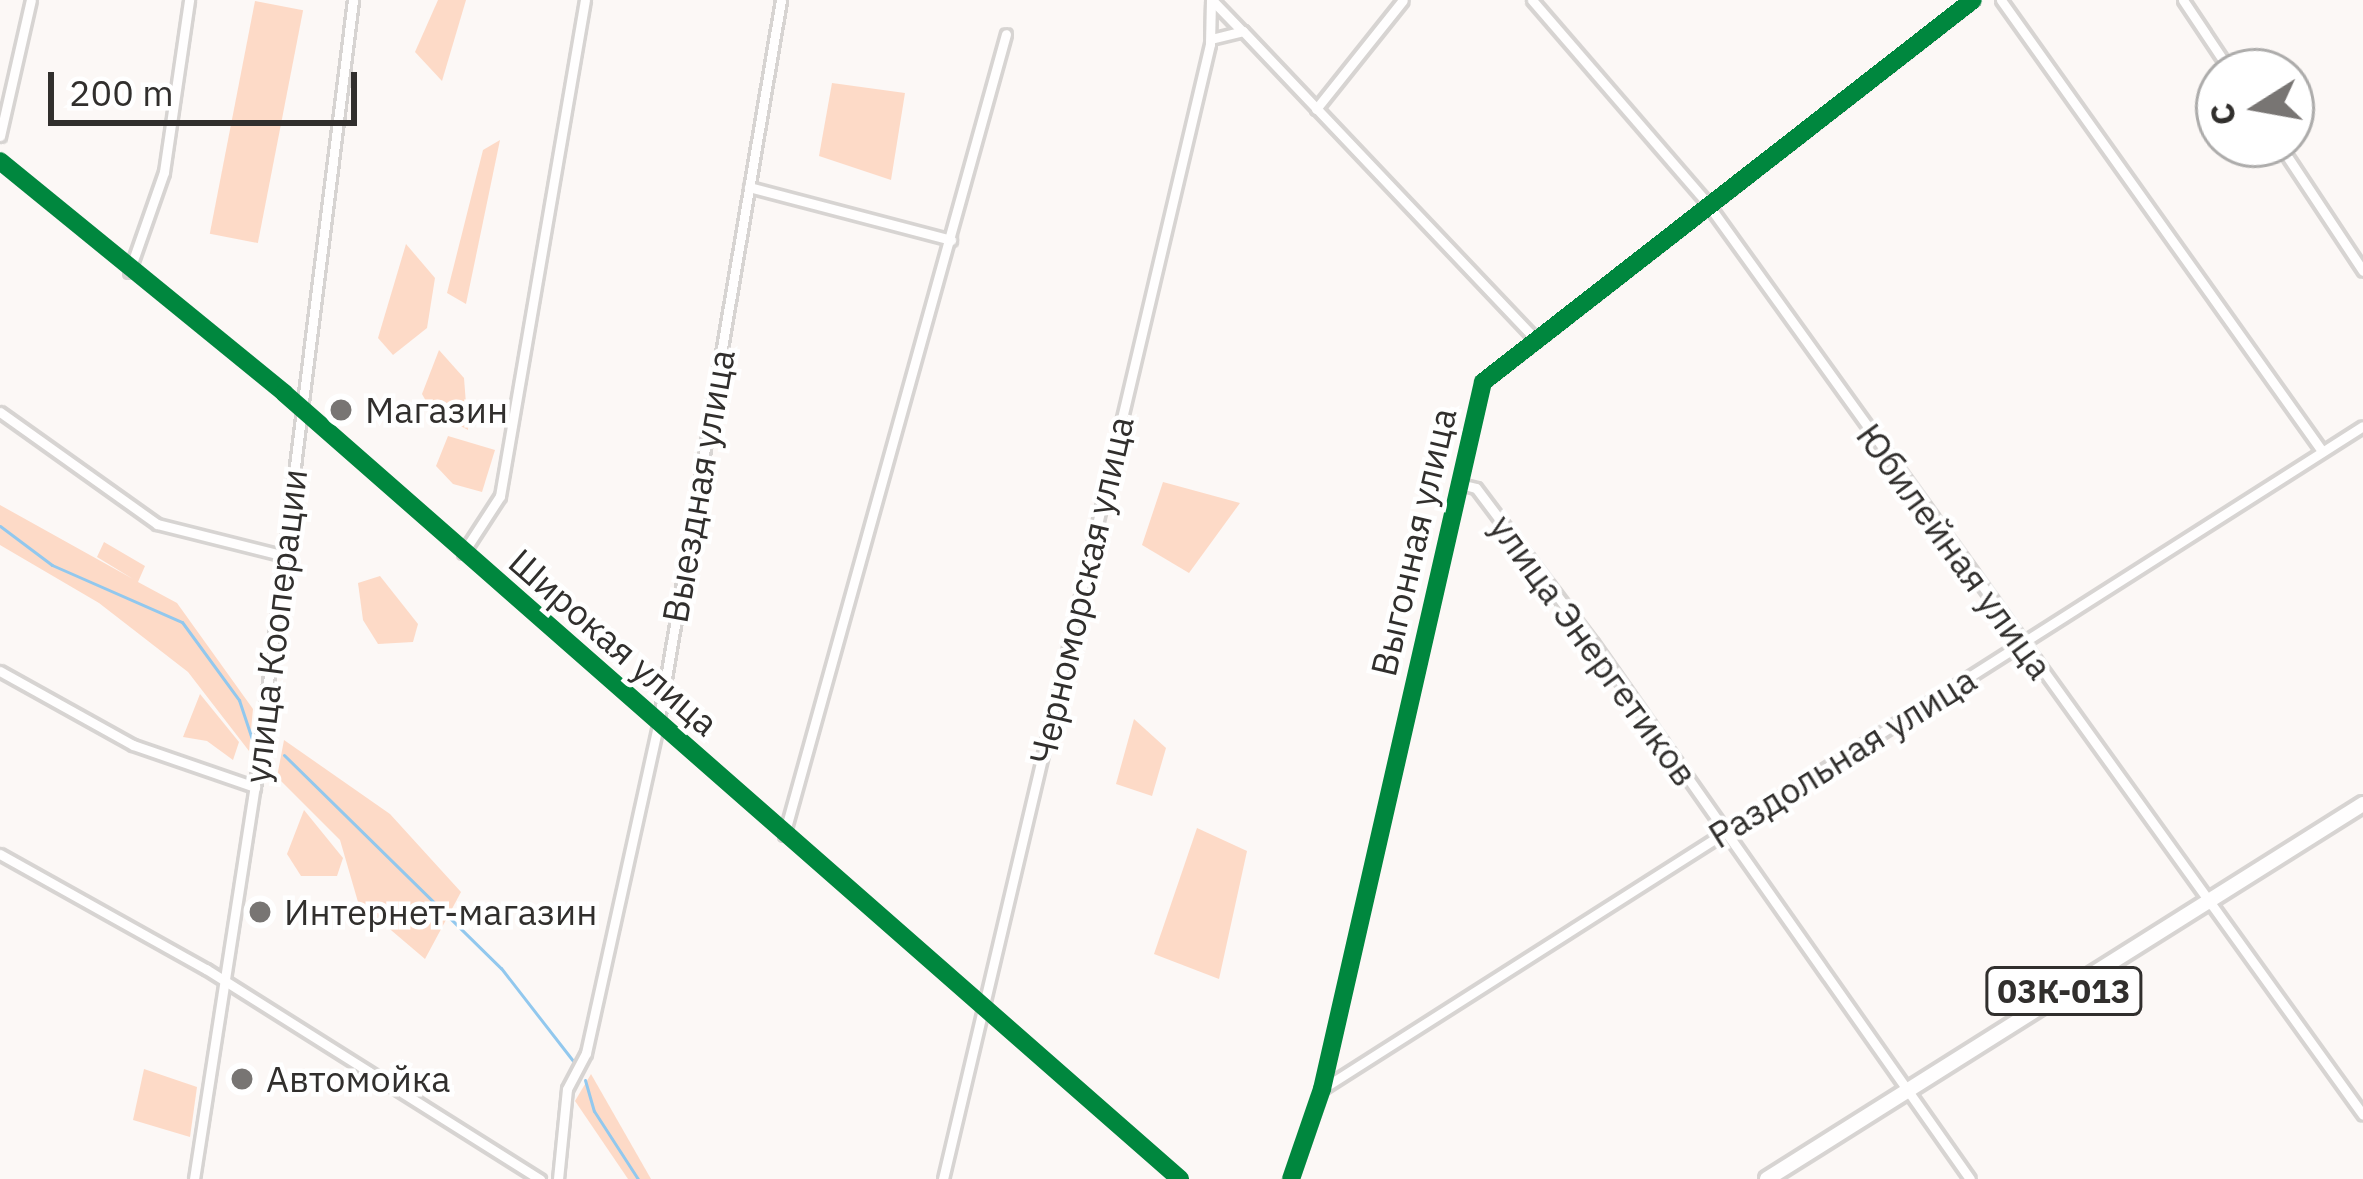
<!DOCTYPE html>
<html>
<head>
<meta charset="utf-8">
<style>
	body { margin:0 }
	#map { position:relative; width:2363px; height:1179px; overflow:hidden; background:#fcf8f6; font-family:"IBM Plex Sans",sans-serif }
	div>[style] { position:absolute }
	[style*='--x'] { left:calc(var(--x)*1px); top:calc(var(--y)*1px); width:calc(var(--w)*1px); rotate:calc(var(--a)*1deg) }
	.green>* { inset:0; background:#fddac7; transform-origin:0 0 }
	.stream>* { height:3px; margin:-1.5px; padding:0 1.5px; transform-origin:1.5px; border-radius:1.5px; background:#92c8ee }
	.roads { filter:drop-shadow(3px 0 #d7d4d2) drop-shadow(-3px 0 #d7d4d2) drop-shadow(0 3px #d7d4d2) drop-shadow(0 -3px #d7d4d2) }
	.street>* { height:9px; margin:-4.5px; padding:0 4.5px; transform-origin:4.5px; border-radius:4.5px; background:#fffefe }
	.primary>* { height:14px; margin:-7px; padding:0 7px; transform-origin:7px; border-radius:7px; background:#fffefe }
	.cycleway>* { height:18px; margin:-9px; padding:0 9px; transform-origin:9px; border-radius:9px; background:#00873e }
	.dots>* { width:33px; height:33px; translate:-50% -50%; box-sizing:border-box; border:6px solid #fff; border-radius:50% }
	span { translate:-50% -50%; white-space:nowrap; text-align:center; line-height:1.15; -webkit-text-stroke:9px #fff; paint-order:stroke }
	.shield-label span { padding:3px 9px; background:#fff; border:3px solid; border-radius:9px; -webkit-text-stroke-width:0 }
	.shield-label { font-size:33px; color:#312f2d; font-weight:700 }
	.poi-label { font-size:36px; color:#312f2d }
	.left { translate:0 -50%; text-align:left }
	.street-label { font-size:36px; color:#312f2d }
	.north { position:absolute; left:2195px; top:48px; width:120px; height:120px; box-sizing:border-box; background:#fff; border:3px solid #adacab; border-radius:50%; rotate:259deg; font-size:33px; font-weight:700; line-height:48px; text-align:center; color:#312f2d }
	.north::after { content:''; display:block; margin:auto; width:42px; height:54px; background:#787573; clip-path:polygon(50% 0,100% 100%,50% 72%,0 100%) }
	.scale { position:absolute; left:48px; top:72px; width:309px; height:54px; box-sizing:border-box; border:6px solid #312f2d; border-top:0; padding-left:15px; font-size:36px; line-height:42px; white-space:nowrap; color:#312f2d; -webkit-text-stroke:9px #fff; paint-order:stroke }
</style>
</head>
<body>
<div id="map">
	<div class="green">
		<div style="clip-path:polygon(438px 0,466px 0,442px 81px,415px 52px)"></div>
		<div style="left:255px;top:1px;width:49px;height:237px;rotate:11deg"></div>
		<div style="clip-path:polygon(832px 83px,905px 93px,891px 180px,819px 156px)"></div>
		<div style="clip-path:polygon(500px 140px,466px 304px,447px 293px,483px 150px)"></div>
		<div style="clip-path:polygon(406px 244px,435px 278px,427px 328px,393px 355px,378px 338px)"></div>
		<div style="clip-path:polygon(439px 350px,464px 378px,468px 430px,431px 410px,422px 394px)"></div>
		<div style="clip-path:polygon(448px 436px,495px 450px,482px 492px,453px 484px,436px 466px)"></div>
		<div style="clip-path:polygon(1163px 482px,1240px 503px,1189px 573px,1142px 545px)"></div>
		<div style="clip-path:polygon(0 505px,133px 579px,97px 557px,104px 542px,145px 566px,138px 582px,177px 603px,253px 709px,249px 751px,188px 672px,99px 603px,0 545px)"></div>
		<div style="clip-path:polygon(380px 576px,418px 624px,413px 642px,378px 644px,363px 620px,358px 583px)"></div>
		<div style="clip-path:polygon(200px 694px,239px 742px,233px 760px,207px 741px,183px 737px)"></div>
		<div style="clip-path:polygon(1134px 719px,1166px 748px,1152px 796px,1116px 784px)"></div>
		<div style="clip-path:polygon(284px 740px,390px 814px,461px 892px,425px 959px,358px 902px,340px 840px,277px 777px)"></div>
		<div style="clip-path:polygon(304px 810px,343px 858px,337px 876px,301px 876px,287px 854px)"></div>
		<div style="clip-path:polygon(1197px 828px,1247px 851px,1219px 979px,1154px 954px)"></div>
		<div style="clip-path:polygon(144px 1069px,197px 1087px,190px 1137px,133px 1120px)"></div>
		<div style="clip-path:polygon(591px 1074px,651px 1179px,628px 1179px,575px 1101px)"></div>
	</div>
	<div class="stream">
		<div style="--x:0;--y:526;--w:65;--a:36.9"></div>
		<div style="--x:52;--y:565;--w:142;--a:23.7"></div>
		<div style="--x:182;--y:622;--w:97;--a:53.8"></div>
		<div style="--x:239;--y:700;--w:44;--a:71.6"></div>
		<div style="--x:284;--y:755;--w:304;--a:44.5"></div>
		<div style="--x:501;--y:968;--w:119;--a:52.2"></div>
		<div style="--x:585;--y:1080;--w:32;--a:74"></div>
		<div style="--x:594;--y:1111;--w:81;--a:57.1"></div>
	</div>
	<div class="roads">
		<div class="street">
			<div style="--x:1212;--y:0;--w:42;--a:46"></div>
			<div style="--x:1532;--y:0;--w:268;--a:49.2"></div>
			<div style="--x:1707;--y:203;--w:1123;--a:54.27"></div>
			<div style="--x:2001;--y:0;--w:554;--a:54.56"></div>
			<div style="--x:2183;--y:0;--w:87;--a:56.3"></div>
			<div style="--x:1211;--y:39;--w:33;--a:-14"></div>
			<div style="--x:1243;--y:31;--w:420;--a:46.5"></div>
			<div style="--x:1316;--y:109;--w:139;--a:-51.4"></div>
			<div style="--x:0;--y:136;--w:139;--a:-77.2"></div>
			<div style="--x:2279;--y:144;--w:152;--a:56.5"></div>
			<div style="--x:0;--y:161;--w:367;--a:39.2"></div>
			<div style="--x:284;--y:393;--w:1192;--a:41.26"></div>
			<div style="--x:749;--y:187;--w:209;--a:14.7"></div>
			<div style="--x:129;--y:272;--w:106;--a:-70.7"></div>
			<div style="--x:164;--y:172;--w:174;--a:-81.7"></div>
			<div style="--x:0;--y:412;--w:193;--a:35.5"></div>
			<div style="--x:157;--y:524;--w:132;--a:14"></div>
			<div style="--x:1460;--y:484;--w:16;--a:14"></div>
			<div style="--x:1476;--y:488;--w:194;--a:53"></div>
			<div style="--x:1593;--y:643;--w:655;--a:54.88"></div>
			<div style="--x:463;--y:553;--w:68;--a:-57"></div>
			<div style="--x:500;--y:496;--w:503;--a:-80.28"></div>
			<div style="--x:0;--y:671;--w:152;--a:29.1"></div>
			<div style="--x:133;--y:745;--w:129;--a:19"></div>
			<div style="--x:784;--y:835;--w:831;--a:-74.51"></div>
			<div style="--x:0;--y:854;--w:236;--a:29.2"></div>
			<div style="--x:206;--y:969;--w:395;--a:32.2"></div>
			<div style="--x:1322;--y:1089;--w:1234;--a:-32.49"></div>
			<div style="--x:194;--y:1179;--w:397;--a:-81.2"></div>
			<div style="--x:255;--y:787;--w:793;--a:-82.9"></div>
			<div style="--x:558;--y:1179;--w:90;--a:-84.3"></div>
			<div style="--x:567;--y:1089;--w:41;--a:-62.2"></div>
			<div style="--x:586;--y:1053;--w:336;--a:-77.6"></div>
			<div style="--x:658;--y:725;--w:735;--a:-80.37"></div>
			<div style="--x:943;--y:1179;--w:1166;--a:-76.76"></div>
			<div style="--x:1210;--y:44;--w:44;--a:-88.7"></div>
			<div style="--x:1291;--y:1179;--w:95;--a:-71"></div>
			<div style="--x:1322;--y:1089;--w:725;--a:-77.17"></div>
			<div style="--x:1483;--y:382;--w:621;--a:-37.94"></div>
		</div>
		<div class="primary">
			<div style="--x:1767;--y:1179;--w:704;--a:-32.18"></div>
		</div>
	</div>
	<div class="cycleway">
		<div style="--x:0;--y:161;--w:367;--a:39.2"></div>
		<div style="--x:284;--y:393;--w:1192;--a:41.26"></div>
		<div style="--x:1291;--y:1179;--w:95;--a:-71"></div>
		<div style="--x:1322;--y:1089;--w:725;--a:-77.17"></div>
		<div style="--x:1483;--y:382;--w:621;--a:-37.94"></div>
	</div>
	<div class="dots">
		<div style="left:341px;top:410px;background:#787573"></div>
		<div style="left:260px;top:912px;background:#787573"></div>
		<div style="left:242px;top:1079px;background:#787573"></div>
	</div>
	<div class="shield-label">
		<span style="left:2064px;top:991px">03К-013</span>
	</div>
	<div class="poi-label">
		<span class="left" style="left:365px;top:410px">Магазин</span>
		<span class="left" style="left:284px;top:912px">Интернет-магазин</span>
		<span class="left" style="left:266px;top:1079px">Автомойка</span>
	</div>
	<div class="street-label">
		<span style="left:698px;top:486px;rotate:-80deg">Выездная улица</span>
		<span style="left:1413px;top:542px;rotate:-77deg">Выгонная улица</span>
		<span style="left:1955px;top:551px;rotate:54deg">Юбилейная улица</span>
		<span style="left:1081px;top:590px;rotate:-77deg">Черноморская улица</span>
		<span style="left:275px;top:626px;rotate:-83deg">улица Кооперации</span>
		<span style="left:614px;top:642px;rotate:41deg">Широкая улица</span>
		<span style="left:1594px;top:650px;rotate:54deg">улица Энергетиков</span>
		<span style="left:1842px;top:757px;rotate:-32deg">Раздольная улица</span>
	</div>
	<div class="north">С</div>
	<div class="scale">200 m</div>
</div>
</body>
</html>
